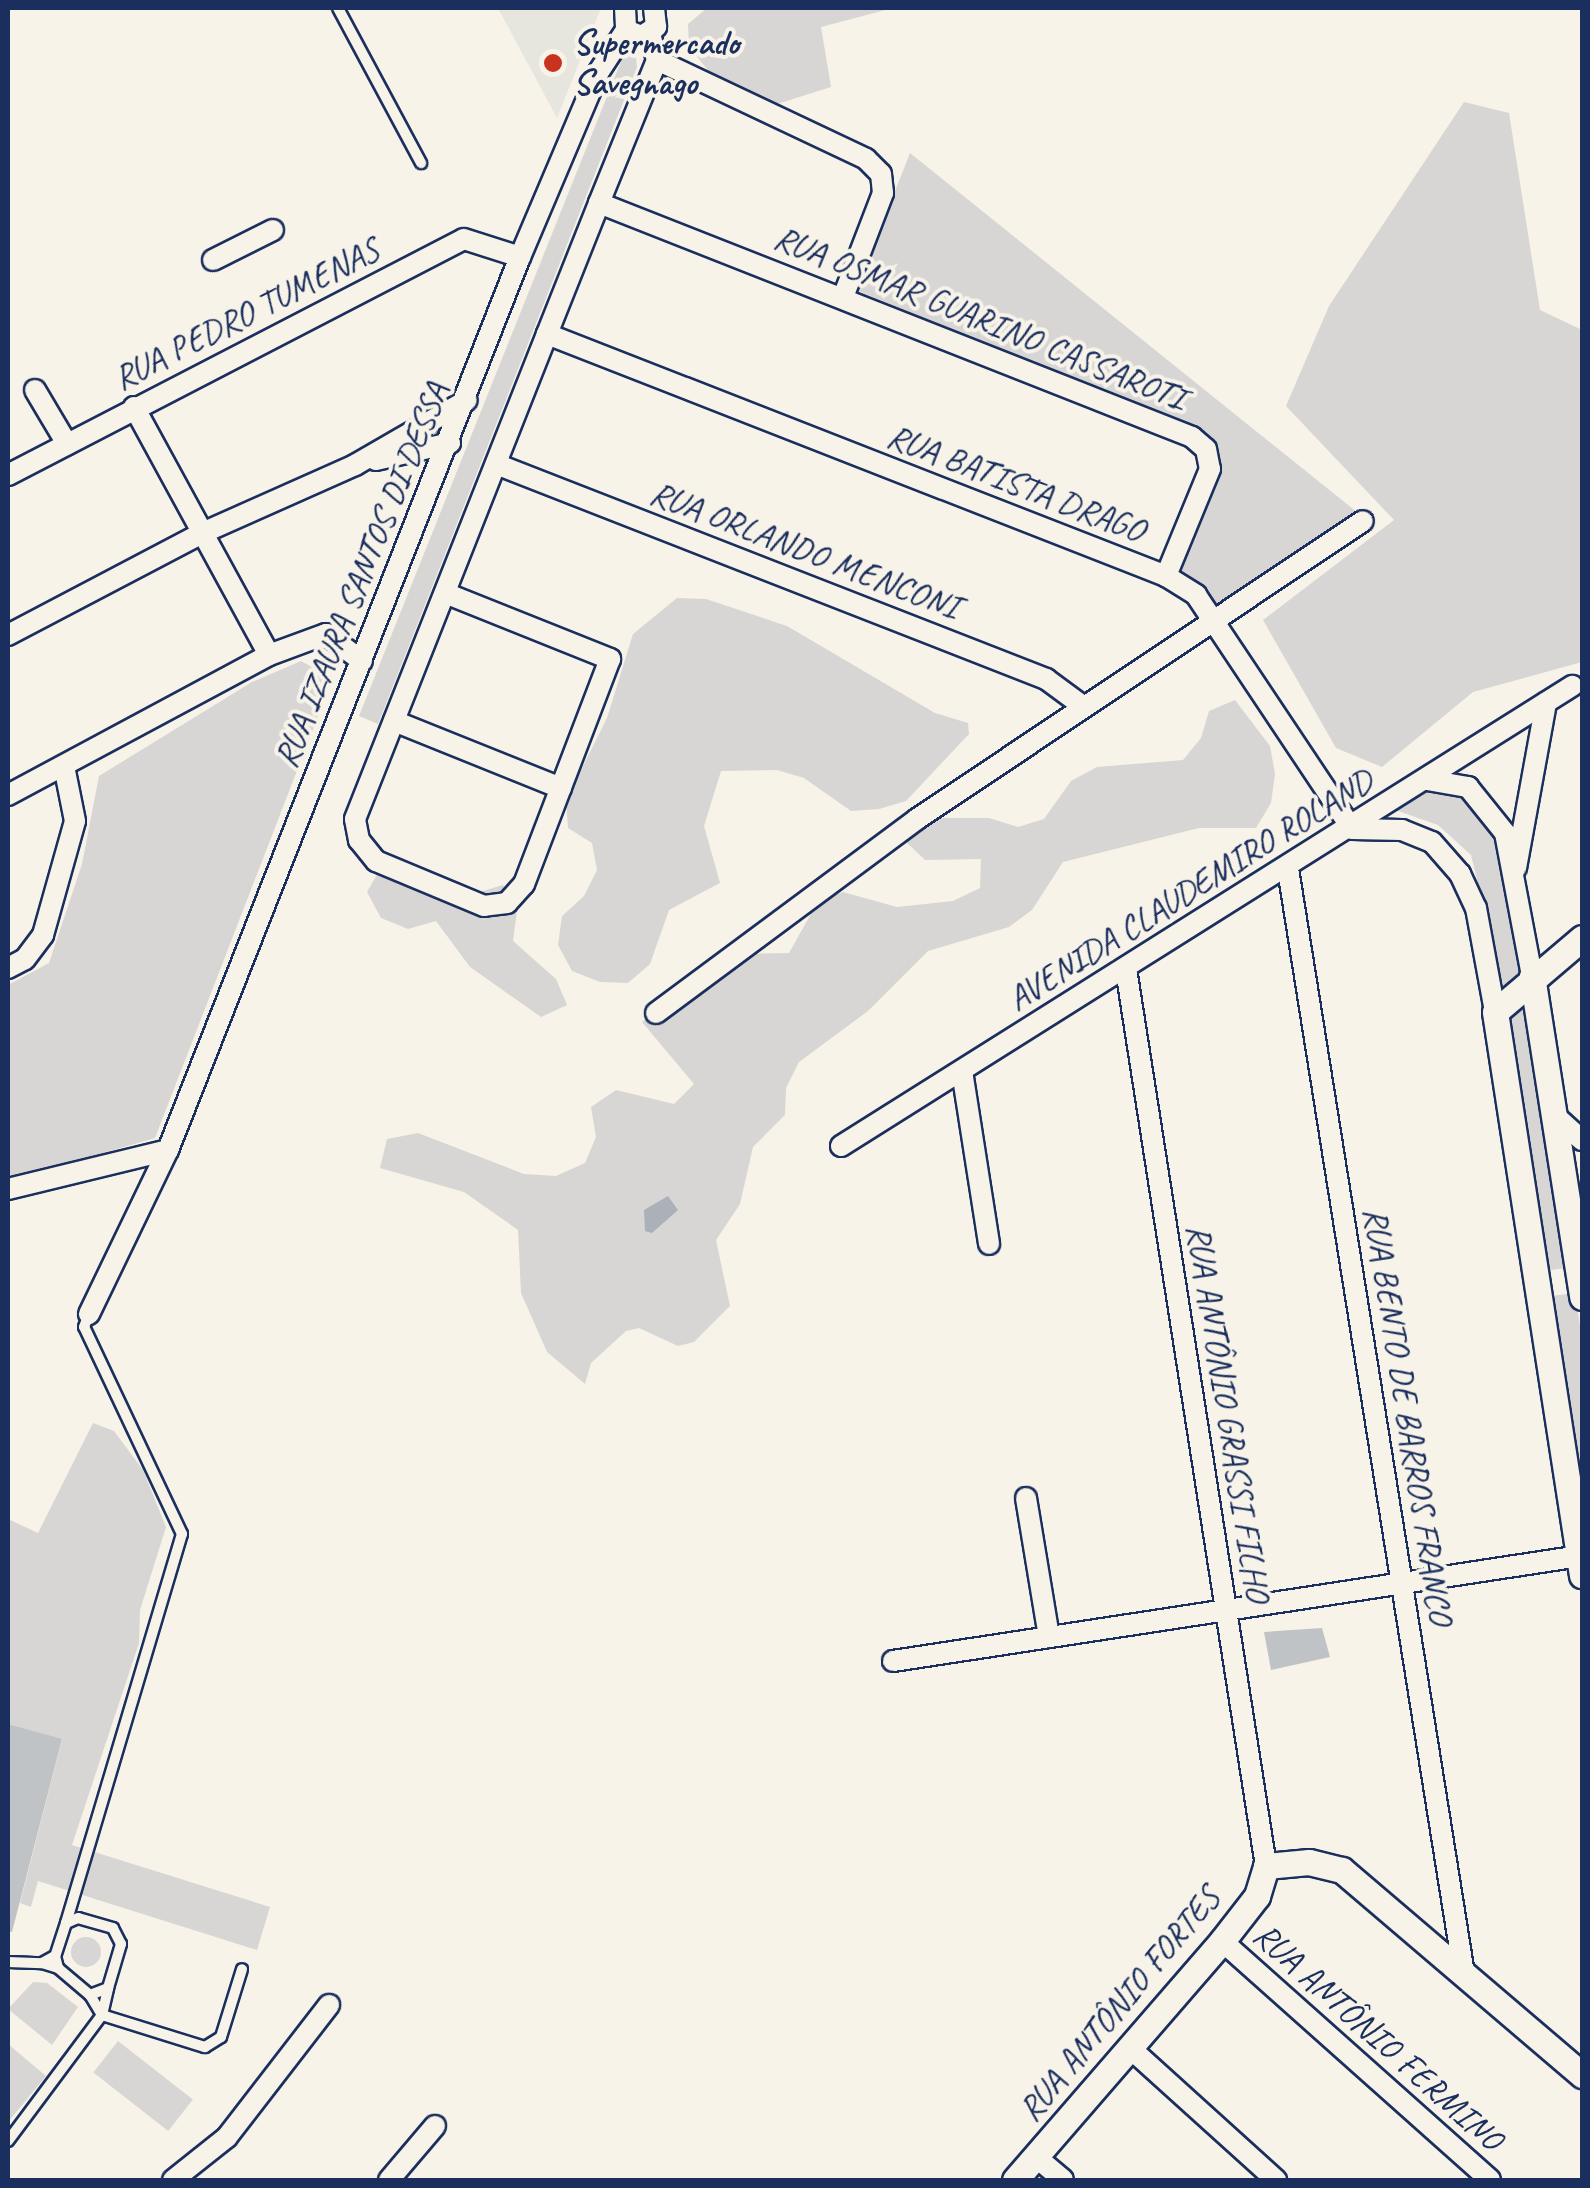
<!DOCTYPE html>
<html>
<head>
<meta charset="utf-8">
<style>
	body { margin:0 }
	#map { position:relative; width:1590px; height:2188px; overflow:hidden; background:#f7f3e8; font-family:Caveat,sans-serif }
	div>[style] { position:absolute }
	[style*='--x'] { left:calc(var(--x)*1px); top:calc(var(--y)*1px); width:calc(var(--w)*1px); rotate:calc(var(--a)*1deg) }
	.built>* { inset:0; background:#e6e5de }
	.green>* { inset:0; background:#d7d6d4; transform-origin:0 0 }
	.round { border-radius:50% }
	.water>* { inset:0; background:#acb0b9 }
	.building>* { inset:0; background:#c0c3c5 }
	.roads { filter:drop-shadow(2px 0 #1b2f5e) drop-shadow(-2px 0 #1b2f5e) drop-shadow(0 2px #1b2f5e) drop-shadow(0 -2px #1b2f5e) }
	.service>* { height:10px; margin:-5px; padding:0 5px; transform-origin:5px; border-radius:5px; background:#f7f3e8 }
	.minor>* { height:20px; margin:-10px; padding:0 10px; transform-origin:10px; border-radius:10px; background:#f7f3e8 }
	.tertiary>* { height:25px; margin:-12.5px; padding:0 12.5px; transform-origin:12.5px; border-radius:12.5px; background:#f7f3e8 }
	.dots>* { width:28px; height:28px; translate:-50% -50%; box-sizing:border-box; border:5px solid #f7f3e8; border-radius:50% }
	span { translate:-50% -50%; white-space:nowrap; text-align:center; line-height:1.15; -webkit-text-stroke:8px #f7f3e8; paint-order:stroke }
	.poi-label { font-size:35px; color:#1b2f5e; font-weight:700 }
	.left { translate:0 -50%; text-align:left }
	.street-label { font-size:35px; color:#1b2f5e }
	.frame { position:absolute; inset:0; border:10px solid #1b2f5e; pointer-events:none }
</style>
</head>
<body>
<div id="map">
	<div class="built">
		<div style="clip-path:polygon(498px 8px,601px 8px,557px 118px)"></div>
	</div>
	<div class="green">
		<div style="clip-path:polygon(707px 8px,893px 8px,821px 27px,831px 87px,774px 105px,716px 80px,689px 47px,688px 24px)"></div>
		<div style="clip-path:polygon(624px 54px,636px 58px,637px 67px,378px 724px,359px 716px)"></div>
		<div style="clip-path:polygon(1464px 102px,1509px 113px,1540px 310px,1582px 330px,1582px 662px,1473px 692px,1382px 767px,1336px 748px,1263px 620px,1394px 520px,1286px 406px,1329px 306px)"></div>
		<div style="clip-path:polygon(910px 153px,1358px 513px,1218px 610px,1180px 569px,1220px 466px,1216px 445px,1204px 434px,856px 290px)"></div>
		<div style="clip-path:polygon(677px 598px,706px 599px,787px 626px,935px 713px,968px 723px,969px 734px,906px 801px,879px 809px,851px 811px,804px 778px,777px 770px,721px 771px,704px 826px,720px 883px,669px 910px,650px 964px,628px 983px,600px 982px,572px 971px,558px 945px,562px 916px,584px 896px,597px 870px,592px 843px,568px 828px,566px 800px,607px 718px,633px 634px)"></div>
		<div style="clip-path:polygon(301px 661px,323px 673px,329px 688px,155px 1138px,9px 1180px,8px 985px,49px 963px,82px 864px,99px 776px,252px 682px)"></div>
		<div style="clip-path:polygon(1235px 700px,1270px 746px,1275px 774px,1271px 803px,1256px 828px,1199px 828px,1063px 862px,1032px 910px,1009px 927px,928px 951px,868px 1011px,799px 1062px,786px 1088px,785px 1115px,753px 1147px,740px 1204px,716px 1240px,730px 1306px,694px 1342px,678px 1346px,639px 1328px,626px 1331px,591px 1363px,585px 1384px,547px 1352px,521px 1293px,518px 1230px,464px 1192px,380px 1168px,387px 1139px,418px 1133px,524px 1174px,556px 1176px,585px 1163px,596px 1137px,591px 1107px,616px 1090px,674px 1104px,694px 1084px,642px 1022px,735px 954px,789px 953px,817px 903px,843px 892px,897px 907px,953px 901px,980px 888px,981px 859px,925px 860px,904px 840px,926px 818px,989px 818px,1018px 827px,1044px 819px,1071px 781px,1097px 767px,1183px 760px,1201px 738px,1209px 711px)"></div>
		<div style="clip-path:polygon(1428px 788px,1465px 793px,1501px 852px,1521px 970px,1504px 988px,1471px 855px,1438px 825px,1395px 810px)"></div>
		<div style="clip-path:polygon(379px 871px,476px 893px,503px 885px,517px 911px,513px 941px,556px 979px,567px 1005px,541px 1017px,470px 967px,436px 921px,408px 929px,381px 918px,367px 892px)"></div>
		<div style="left:1525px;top:992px;width:279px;height:29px;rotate:82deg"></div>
		<div style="clip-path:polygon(1575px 1293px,1582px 1340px,1582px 1507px,1551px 1296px)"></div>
		<div style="clip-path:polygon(93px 1423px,114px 1431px,143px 1470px,166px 1527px,140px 1610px,139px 1643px,72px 1845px,270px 1907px,257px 1950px,38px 1881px,31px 1907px,20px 1903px,62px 1740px,8px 1724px,8px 1519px,38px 1533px)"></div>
		<div class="round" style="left:71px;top:1937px;width:30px;height:30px"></div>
		<div style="clip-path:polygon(33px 1982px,47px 1983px,78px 2007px,52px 2045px,8px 2009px)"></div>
		<div style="left:118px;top:2041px;width:95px;height:40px;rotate:38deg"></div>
		<div style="clip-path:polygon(8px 2044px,46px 2076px,8px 2122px)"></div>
	</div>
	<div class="water">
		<div style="clip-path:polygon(668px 1196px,678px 1210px,652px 1233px,645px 1231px,644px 1210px)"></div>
	</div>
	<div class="building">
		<div style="clip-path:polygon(1322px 1628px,1330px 1657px,1271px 1670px,1264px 1632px)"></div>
		<div style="clip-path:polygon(8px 1724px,62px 1739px,12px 1932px,8px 1931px)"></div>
	</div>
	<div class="roads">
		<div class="service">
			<div style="--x:338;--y:8;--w:176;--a:61.8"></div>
			<div style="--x:66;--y:1923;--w:406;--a:-73.4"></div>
			<div style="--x:182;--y:1534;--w:229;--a:-115.3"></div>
			<div style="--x:84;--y:1327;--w:14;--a:-69"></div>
			<div style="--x:55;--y:1956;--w:12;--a:76"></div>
			<div style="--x:58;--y:1968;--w:42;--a:40.2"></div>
			<div style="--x:90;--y:1995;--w:19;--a:-21"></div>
			<div style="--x:108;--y:1988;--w:46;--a:-73.5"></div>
			<div style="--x:121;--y:1944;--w:18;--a:-117"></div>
			<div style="--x:113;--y:1928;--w:36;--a:-164"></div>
			<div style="--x:78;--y:1918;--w:13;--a:157"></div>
			<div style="--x:66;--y:1923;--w:35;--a:108"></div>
			<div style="--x:55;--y:1956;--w:15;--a:152"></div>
			<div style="--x:42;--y:1963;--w:17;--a:17"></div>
			<div style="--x:8;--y:1962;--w:34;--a:2"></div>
			<div style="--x:90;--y:1995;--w:23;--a:59"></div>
			<div style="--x:102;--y:2015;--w:108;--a:17.3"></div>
			<div style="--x:205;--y:2047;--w:19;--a:-32"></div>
			<div style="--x:221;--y:2037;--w:71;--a:-72.8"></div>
			<div style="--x:8;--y:2141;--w:157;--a:-53.3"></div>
			<div style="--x:102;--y:2015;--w:28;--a:-77"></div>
		</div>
		<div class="minor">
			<div style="--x:625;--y:8;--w:22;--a:87"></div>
			<div style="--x:626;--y:30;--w:17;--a:21"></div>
			<div style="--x:642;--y:36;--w:17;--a:-33"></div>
			<div style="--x:656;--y:27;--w:19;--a:-96"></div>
			<div style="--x:657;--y:60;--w:231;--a:25.3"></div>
			<div style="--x:866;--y:159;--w:21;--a:45"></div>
			<div style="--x:881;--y:174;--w:19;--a:84"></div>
			<div style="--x:883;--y:193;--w:111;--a:111"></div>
			<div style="--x:599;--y:203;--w:637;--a:21.53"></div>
			<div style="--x:1192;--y:437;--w:18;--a:41"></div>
			<div style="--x:1206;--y:449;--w:20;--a:79"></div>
			<div style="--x:1210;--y:469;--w:116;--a:112.4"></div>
			<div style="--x:213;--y:260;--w:67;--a:-26.6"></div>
			<div style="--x:547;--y:334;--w:665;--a:21.35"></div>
			<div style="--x:1166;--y:576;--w:36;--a:32"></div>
			<div style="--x:1196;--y:595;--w:281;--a:56.3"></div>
			<div style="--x:35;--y:390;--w:63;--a:59.3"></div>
			<div style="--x:134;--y:407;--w:282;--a:61.4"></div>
			<div style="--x:376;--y:460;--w:76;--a:-12.9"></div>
			<div style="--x:496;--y:464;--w:591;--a:21.35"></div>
			<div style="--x:1046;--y:679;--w:47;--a:36.4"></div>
			<div style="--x:8;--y:475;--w:513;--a:-27.36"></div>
			<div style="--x:464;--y:239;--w:59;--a:17.8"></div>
			<div style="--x:445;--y:593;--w:178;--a:21.8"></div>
			<div style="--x:610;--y:659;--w:241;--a:110.9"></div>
			<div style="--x:524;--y:884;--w:25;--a:132"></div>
			<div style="--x:507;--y:903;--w:23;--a:173"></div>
			<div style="--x:484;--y:906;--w:117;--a:-157.4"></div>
			<div style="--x:376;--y:861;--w:27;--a:-129"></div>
			<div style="--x:359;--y:840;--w:21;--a:-101"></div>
			<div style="--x:355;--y:819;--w:522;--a:-68.4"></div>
			<div style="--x:547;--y:334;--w:141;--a:-68.3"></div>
			<div style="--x:599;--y:203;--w:154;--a:-67.9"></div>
			<div style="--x:657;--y:60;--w:28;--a:-105"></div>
			<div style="--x:8;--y:635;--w:217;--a:-27.7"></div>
			<div style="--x:200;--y:534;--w:170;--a:-24"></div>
			<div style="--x:355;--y:465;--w:129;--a:-30.1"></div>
			<div style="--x:394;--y:721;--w:180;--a:21.9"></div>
			<div style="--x:1427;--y:780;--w:42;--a:9.7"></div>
			<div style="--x:1468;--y:787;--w:59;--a:51.2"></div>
			<div style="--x:1505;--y:833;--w:146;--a:79.3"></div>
			<div style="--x:8;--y:795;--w:296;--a:-28.2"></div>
			<div style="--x:269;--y:655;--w:61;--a:-20.2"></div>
			<div style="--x:326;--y:634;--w:45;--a:36.9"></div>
			<div style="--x:1352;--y:829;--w:50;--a:1.1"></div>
			<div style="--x:1402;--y:830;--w:32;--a:22"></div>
			<div style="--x:1432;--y:842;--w:43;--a:48.8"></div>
			<div style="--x:1460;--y:874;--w:38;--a:65"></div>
			<div style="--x:1476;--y:908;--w:106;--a:79.6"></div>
			<div style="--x:1516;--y:868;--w:168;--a:-79.7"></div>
			<div style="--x:1288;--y:869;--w:1119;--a:80.95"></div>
			<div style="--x:8;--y:968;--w:19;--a:-28"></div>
			<div style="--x:25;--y:959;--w:30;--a:-53"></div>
			<div style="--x:43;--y:935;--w:118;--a:-74.3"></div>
			<div style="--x:75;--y:821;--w:56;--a:-101.3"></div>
			<div style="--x:1126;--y:969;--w:908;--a:81.13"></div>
			<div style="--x:656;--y:1013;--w:325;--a:-36.6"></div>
			<div style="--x:917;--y:819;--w:536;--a:-33.75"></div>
			<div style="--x:962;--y:1071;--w:175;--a:81.1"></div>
			<div style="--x:1553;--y:1114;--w:39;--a:42"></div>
			<div style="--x:841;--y:1146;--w:864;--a:-32.18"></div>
			<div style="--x:8;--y:1189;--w:165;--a:-13.7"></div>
			<div style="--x:89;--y:1314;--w:182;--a:-64.3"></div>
			<div style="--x:168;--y:1150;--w:960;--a:-68.49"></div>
			<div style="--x:520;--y:257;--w:200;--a:-67"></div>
			<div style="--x:598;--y:73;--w:51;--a:-56.9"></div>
			<div style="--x:1026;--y:1498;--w:141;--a:80.6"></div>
			<div style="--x:893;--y:1661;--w:695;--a:-8.69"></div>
			<div style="--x:1222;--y:1941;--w:359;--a:41.7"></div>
			<div style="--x:1130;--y:2048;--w:197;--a:42.1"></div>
			<div style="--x:1036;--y:2157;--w:35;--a:40"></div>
			<div style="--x:173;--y:2180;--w:69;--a:-38.5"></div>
			<div style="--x:227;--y:2137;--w:167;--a:-52.3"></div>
			<div style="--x:389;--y:2180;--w:71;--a:-49.6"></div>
		</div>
		<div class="tertiary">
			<div style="--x:1582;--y:938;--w:114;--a:139.6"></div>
			<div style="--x:1495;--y:1012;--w:570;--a:81.22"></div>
			<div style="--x:1532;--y:976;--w:325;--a:81.1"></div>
			<div style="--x:1015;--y:2180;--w:316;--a:-49.1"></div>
			<div style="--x:1222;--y:1941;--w:57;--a:-52.1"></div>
			<div style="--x:1257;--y:1896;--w:31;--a:-73"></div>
			<div style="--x:1266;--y:1866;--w:43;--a:-5.3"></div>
			<div style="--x:1309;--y:1862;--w:34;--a:14"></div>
			<div style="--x:1342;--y:1870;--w:316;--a:40.5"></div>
		</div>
	</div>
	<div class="dots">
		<div style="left:553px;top:63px;background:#c8321e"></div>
	</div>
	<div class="poi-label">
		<span class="left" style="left:573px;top:63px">Supermercado<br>Savegnago</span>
	</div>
	<div class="street-label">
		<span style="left:246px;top:314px;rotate:-27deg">RUA PEDRO TUMENAS</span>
		<span style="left:980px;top:318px;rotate:22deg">RUA OSMAR GUARINO CASSAROTI</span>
		<span style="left:1016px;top:483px;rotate:21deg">RUA BATISTA DRAGO</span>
		<span style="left:805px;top:550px;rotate:21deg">RUA ORLANDO MENCONI</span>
		<span style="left:361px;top:575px;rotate:-68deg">RUA IZAURA SANTOS DI DESSA</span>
		<span style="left:1190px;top:890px;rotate:-32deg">AVENIDA CLAUDEMIRO ROLAND</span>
		<span style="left:1228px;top:1413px;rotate:81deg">RUA ANTÔNIO GRASSI FILHO</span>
		<span style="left:1408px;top:1416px;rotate:81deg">RUA BENTO DE BARROS FRANCO</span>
		<span style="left:1119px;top:2004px;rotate:-50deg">RUA ANTÔNIO FORTES</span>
		<span style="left:1378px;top:2037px;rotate:42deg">RUA ANTÔNIO FERMINO</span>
	</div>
	<div class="frame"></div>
</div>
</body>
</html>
